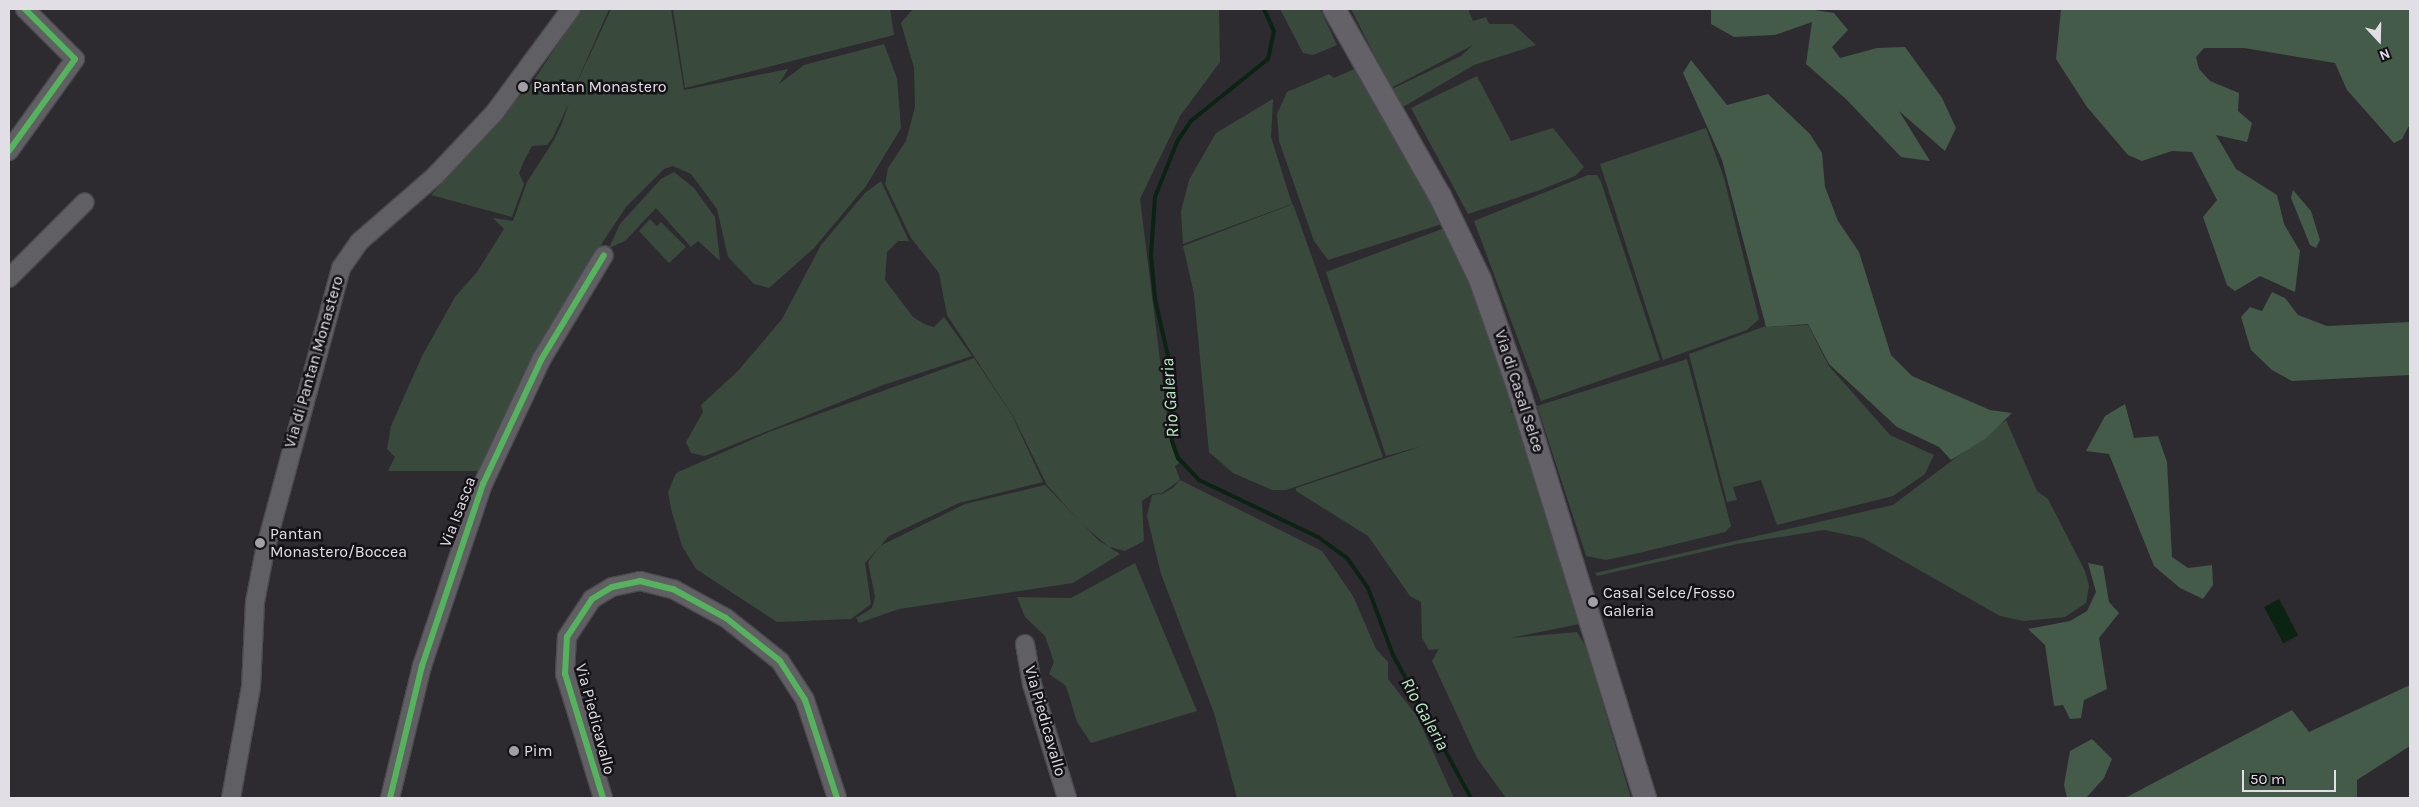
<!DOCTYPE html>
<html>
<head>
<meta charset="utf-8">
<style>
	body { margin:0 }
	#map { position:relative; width:2419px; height:807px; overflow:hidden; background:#2d2b30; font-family:Karla,sans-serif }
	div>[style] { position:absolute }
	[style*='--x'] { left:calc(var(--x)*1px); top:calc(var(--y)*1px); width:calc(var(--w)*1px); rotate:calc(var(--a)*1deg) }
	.green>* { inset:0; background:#394a3c }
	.forest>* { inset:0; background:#445b49 }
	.water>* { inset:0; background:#0b2312; transform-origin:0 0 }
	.stream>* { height:4px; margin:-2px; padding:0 2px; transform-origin:2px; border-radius:2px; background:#0b2312 }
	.roads { filter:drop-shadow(1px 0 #4a494d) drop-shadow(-1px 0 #4a494d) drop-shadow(0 1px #4a494d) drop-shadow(0 -1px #4a494d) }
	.minor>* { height:18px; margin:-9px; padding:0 9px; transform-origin:9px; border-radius:9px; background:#605f63 }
	.major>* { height:22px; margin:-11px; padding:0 11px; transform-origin:11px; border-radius:11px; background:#646168 }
	.cycleway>* { height:6px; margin:-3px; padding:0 3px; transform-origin:3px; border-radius:3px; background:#56b35d }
	.dots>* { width:14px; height:14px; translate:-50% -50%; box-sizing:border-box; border:2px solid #141216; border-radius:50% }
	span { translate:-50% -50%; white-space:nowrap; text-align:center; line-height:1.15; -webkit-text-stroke:5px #141216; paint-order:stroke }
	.poi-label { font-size:16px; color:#e1dfe5 }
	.left { translate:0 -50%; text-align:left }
	.street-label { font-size:16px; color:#e1dfe5 }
	.water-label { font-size:18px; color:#baedc2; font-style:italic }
	.frame { position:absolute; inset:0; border:10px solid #e1dfe5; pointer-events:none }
	.north { position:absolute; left:2354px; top:15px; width:50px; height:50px; -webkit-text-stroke:4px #141216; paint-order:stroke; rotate:159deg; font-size:14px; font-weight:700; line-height:20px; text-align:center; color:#e1dfe5 }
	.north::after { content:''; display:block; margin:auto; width:18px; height:22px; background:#e1dfe5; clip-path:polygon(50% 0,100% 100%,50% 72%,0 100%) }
	.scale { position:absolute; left:2242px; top:770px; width:94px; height:22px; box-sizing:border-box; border:2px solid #e1dfe5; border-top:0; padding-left:6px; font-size:15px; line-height:18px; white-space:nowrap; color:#e1dfe5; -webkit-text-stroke:4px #141216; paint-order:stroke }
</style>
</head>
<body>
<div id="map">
	<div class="green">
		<div style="clip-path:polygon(581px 9px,609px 9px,569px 100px,611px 9px,671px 9px,684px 90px,788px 69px,779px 84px,804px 65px,884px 44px,897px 78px,901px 128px,866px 186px,814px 248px,769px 288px,754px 284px,728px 257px,717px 209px,691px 174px,673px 166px,664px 169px,626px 207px,577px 281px,522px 376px,481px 471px,388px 471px,395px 457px,387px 449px,391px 426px,422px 356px,455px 297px,477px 272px,504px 229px,493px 218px,513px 221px,527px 182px,554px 140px,562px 123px,569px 103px,553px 137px,547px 145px,532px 146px,524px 161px,519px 173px,524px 184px,512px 217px,431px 195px,532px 83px)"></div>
		<div style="clip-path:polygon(673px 9px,890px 9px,894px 35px,685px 88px)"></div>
		<div style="clip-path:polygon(913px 9px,1219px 9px,1220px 62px,1180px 116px,1140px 199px,1170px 441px,1179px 463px,1175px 466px,1180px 480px,1322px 551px,1353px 596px,1376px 649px,1388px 662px,1388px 679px,1417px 716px,1454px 798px,1237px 798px,1214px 713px,1161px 574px,1147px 516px,1152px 495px,1162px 494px,1173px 488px,1180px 480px,1162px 493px,1152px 494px,1142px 501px,1144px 541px,1125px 551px,1109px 547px,1083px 525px,1047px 485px,1013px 416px,947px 315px,939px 273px,911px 238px,885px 184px,888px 168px,906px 141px,915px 107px,914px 68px,901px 23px)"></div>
		<div style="clip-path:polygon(1280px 9px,1320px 9px,1337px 45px,1313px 55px,1303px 53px)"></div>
		<div style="clip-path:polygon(1351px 9px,1468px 9px,1473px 21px,1486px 17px,1489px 24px,1513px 24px,1536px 45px,1474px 65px,1403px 107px,1392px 89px,1461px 56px,1473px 45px,1391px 88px)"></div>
		<div style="clip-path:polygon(1361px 66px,1445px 223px,1328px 260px,1314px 241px,1279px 141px,1277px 114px,1287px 92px,1329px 74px,1334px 78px)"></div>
		<div style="clip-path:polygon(1477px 76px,1511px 141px,1553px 128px,1584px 167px,1575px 176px,1540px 190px,1468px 214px,1411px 108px)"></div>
		<div style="clip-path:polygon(1273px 99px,1271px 137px,1292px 204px,1183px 244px,1181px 211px,1189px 180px,1216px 133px)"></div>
		<div style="clip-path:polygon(1706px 128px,1724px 178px,1759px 319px,1747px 330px,1663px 360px,1600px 164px)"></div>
		<div style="clip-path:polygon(674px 172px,694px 188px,715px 217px,720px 261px,698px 241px,691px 247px,656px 208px,625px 241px,609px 248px,620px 224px,661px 179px)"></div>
		<div style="clip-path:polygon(1588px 175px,1597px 175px,1601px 182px,1660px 360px,1541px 401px,1474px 221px)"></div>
		<div style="clip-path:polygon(881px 181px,909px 241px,898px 241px,887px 252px,885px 280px,913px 317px,926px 325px,934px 327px,944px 317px,972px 356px,883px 385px,705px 456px,691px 453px,686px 442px,703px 412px,701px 405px,738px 371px,782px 319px,821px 245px,865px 193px)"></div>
		<div style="clip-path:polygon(1293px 204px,1383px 457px,1286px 490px,1272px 490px,1233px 473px,1209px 452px,1194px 294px,1183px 246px)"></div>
		<div style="clip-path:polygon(650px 219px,657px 226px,661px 222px,686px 247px,669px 263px,639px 231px)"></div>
		<div style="clip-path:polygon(1442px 229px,1448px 230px,1462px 259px,1513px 405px,1510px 413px,1519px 412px,1579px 624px,1510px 638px,1577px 632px,1586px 647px,1631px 798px,1506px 798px,1477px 758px,1432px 661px,1439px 649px,1429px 650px,1422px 638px,1421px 602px,1410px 596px,1368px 536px,1296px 491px,1296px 488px,1422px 446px,1386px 456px,1326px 272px)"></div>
		<div style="clip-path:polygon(1808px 325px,1829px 366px,1890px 435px,1934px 455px,1925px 474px,1893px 496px,1777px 525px,1761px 480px,1733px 487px,1737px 500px,1727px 502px,1689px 354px,1763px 327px)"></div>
		<div style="clip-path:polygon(974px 358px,1012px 415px,1043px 482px,959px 503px,889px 536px,865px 563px,871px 604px,851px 619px,777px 622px,696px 569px,682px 546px,671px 509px,668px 492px,676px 473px,769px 432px)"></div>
		<div style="clip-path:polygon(1687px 359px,1731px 526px,1725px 532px,1639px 553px,1606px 560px,1586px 556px,1537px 406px)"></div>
		<div style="clip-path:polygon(2006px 420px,2037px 491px,2048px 499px,2085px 571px,2089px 586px,2086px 603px,2065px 617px,2024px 621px,2000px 616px,1863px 538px,1824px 530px,1737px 544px,1597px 576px,1595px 573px,1893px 505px)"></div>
		<div style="clip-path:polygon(1045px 485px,1098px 540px,1120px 554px,1073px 583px,899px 609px,859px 623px,856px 618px,872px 608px,875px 597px,868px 562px,880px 546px,965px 504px)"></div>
		<div style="clip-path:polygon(1135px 563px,1197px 711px,1091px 743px,1077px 722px,1066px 686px,1049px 674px,1054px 662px,1045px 636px,1025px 617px,1017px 597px,1071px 598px)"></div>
	</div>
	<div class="forest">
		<div style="clip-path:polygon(1711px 9px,1808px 9px,1834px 13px,1848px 30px,1832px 47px,1840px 58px,1877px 48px,1905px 47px,1942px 98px,1956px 128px,1945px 151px,1899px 111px,1930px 161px,1901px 157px,1847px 100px,1806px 64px,1812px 22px,1775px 35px,1734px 37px,1711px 24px)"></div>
		<div style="clip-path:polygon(2061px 9px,2410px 9px,2410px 124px,2402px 139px,2394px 143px,2347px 90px,2335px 63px,2244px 48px,2204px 48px,2196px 57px,2199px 69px,2210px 81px,2239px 93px,2238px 111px,2252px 123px,2247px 142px,2216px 135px,2236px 169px,2277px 195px,2284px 224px,2300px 251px,2295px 292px,2260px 276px,2235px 291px,2227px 285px,2203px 217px,2217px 200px,2192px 152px,2172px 151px,2142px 161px,2128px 155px,2087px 107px,2056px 59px)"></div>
		<div style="clip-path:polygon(1691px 60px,1727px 105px,1768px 94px,1810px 134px,1822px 153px,1825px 187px,1838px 221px,1859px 252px,1891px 355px,1912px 376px,1990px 410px,2012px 413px,1985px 439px,1951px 460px,1939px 447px,1897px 427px,1829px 364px,1808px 324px,1766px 327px,1722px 160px,1683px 73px)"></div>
		<div style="clip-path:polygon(2293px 190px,2311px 211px,2320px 240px,2316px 248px,2310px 245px,2291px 198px)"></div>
		<div style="clip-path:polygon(2272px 292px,2285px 298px,2298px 315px,2327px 326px,2410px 322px,2410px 375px,2292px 381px,2272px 370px,2251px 350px,2241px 317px,2250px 307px,2262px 311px)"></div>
		<div style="clip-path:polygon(2125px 404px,2134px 438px,2158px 436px,2167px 462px,2172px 557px,2188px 568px,2212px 565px,2213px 585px,2203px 599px,2180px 588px,2154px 566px,2109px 454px,2086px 451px,2105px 416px)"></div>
		<div style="clip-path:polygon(2088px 563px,2103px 566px,2109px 602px,2119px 613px,2099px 638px,2107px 689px,2084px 700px,2081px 718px,2070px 719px,2063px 705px,2054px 706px,2045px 645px,2028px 629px,2070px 621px,2087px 611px,2096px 592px)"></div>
		<div style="clip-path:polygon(2410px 685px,2410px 746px,2357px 780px,2357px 798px,2125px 798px,2292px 710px,2309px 732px)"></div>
		<div style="clip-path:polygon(2092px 739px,2112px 759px,2104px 778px,2086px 798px,2067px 798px,2064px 785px,2070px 751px)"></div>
	</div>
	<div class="water">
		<div style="left:2279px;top:599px;width:41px;height:17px;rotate:62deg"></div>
	</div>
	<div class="stream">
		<div style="--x:1264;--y:9;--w:24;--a:66"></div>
		<div style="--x:1274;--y:31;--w:29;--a:102"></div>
		<div style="--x:1268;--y:59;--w:99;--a:141.2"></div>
		<div style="--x:1191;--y:121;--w:25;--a:124"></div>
		<div style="--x:1177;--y:142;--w:59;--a:111.8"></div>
		<div style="--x:1155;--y:197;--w:58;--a:93.9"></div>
		<div style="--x:1151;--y:255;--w:44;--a:84.8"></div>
		<div style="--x:1155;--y:299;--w:68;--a:77.2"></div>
		<div style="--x:1170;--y:365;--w:76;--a:88.5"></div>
		<div style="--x:1172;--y:441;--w:18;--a:71"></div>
		<div style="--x:1178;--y:458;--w:30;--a:46"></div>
		<div style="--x:1199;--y:480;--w:132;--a:25.6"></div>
		<div style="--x:1318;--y:537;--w:36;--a:36"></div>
		<div style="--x:1347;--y:558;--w:37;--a:55"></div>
		<div style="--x:1368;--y:588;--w:72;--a:69.5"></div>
		<div style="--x:1393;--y:655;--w:163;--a:61.4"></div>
	</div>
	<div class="roads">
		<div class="minor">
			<div style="--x:9;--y:151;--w:113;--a:-54.3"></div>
			<div style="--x:75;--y:59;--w:71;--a:-135"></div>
			<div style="--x:9;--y:278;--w:107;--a:-45"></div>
			<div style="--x:1025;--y:644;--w:41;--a:80.1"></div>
			<div style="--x:1032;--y:684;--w:119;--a:72.9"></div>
			<div style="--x:231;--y:798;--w:113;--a:-79.8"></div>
			<div style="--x:251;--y:687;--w:85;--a:-87.3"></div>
			<div style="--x:255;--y:602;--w:53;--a:-79.1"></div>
			<div style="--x:265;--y:550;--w:292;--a:-74.9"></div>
			<div style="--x:341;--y:268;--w:32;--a:-55"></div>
			<div style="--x:359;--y:242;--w:101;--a:-41"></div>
			<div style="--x:435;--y:176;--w:88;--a:-46.8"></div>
			<div style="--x:495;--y:112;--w:128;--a:-53.6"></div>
			<div style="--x:390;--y:798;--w:136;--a:-76.4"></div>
			<div style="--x:422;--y:666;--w:192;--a:-71.5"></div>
			<div style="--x:483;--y:484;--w:137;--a:-64.9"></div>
			<div style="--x:541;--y:360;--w:122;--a:-59"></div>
			<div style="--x:603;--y:798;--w:130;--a:-107"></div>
			<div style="--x:565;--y:674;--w:37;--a:-87"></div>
			<div style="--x:567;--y:637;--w:45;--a:-56.7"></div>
			<div style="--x:592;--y:599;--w:23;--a:-31"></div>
			<div style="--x:612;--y:587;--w:29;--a:-12"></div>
			<div style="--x:640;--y:581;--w:34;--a:14"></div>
			<div style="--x:673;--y:589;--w:60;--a:28.7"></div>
			<div style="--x:726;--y:618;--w:69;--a:38.5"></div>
			<div style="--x:780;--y:661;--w:46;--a:57.3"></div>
			<div style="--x:805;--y:700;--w:103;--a:71.9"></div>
		</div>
		<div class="major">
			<div style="--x:1334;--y:9;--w:215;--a:60.5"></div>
			<div style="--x:1440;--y:196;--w:92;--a:64.3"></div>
			<div style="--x:1480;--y:279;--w:108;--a:70.6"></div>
			<div style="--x:1516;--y:381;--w:436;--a:72.8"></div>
		</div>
	</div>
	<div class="cycleway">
		<div style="--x:9;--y:151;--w:113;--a:-54.3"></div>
		<div style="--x:75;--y:59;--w:71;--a:-135"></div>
		<div style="--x:390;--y:798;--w:136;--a:-76.4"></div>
		<div style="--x:422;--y:666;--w:192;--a:-71.5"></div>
		<div style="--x:483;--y:484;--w:137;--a:-64.9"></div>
		<div style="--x:541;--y:360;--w:122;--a:-59"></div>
		<div style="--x:603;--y:798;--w:130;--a:-107"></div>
		<div style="--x:565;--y:674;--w:37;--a:-87"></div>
		<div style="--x:567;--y:637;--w:45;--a:-56.7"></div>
		<div style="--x:592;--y:599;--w:23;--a:-31"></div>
		<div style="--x:612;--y:587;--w:29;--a:-12"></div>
		<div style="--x:640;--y:581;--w:34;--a:14"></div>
		<div style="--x:673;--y:589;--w:60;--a:28.7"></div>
		<div style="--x:726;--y:618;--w:69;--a:38.5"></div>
		<div style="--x:780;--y:661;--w:46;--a:57.3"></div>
		<div style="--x:805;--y:700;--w:103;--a:71.9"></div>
	</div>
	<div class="dots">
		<div style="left:523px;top:87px;background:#a2a0a6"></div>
		<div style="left:260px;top:543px;background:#a2a0a6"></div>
		<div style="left:1593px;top:602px;background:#a2a0a6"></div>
		<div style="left:514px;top:751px;background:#a2a0a6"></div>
	</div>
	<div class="poi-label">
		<span class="left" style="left:533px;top:87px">Pantan Monastero</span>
		<span class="left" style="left:270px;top:543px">Pantan<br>Monastero/Boccea</span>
		<span class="left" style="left:1603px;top:602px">Casal Selce/Fosso<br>Galeria</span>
		<span class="left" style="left:524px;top:751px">Pim</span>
	</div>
	<div class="street-label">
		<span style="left:314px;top:362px;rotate:-74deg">Via di Pantan Monastero</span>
		<span style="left:1519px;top:391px;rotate:72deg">Via di Casal Selce</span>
		<span style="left:458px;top:512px;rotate:-69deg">Via Isasca</span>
		<span style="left:595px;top:719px;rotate:75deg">Via Piedicavallo</span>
		<span style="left:1045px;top:721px;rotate:74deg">Via Piedicavallo</span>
	</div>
	<div class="water-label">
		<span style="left:1170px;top:398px;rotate:-94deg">Rio Galeria</span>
		<span style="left:1425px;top:714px;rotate:61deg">Rio Galeria</span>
	</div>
	<div class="frame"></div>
	<div class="north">N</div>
	<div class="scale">50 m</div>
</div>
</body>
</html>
